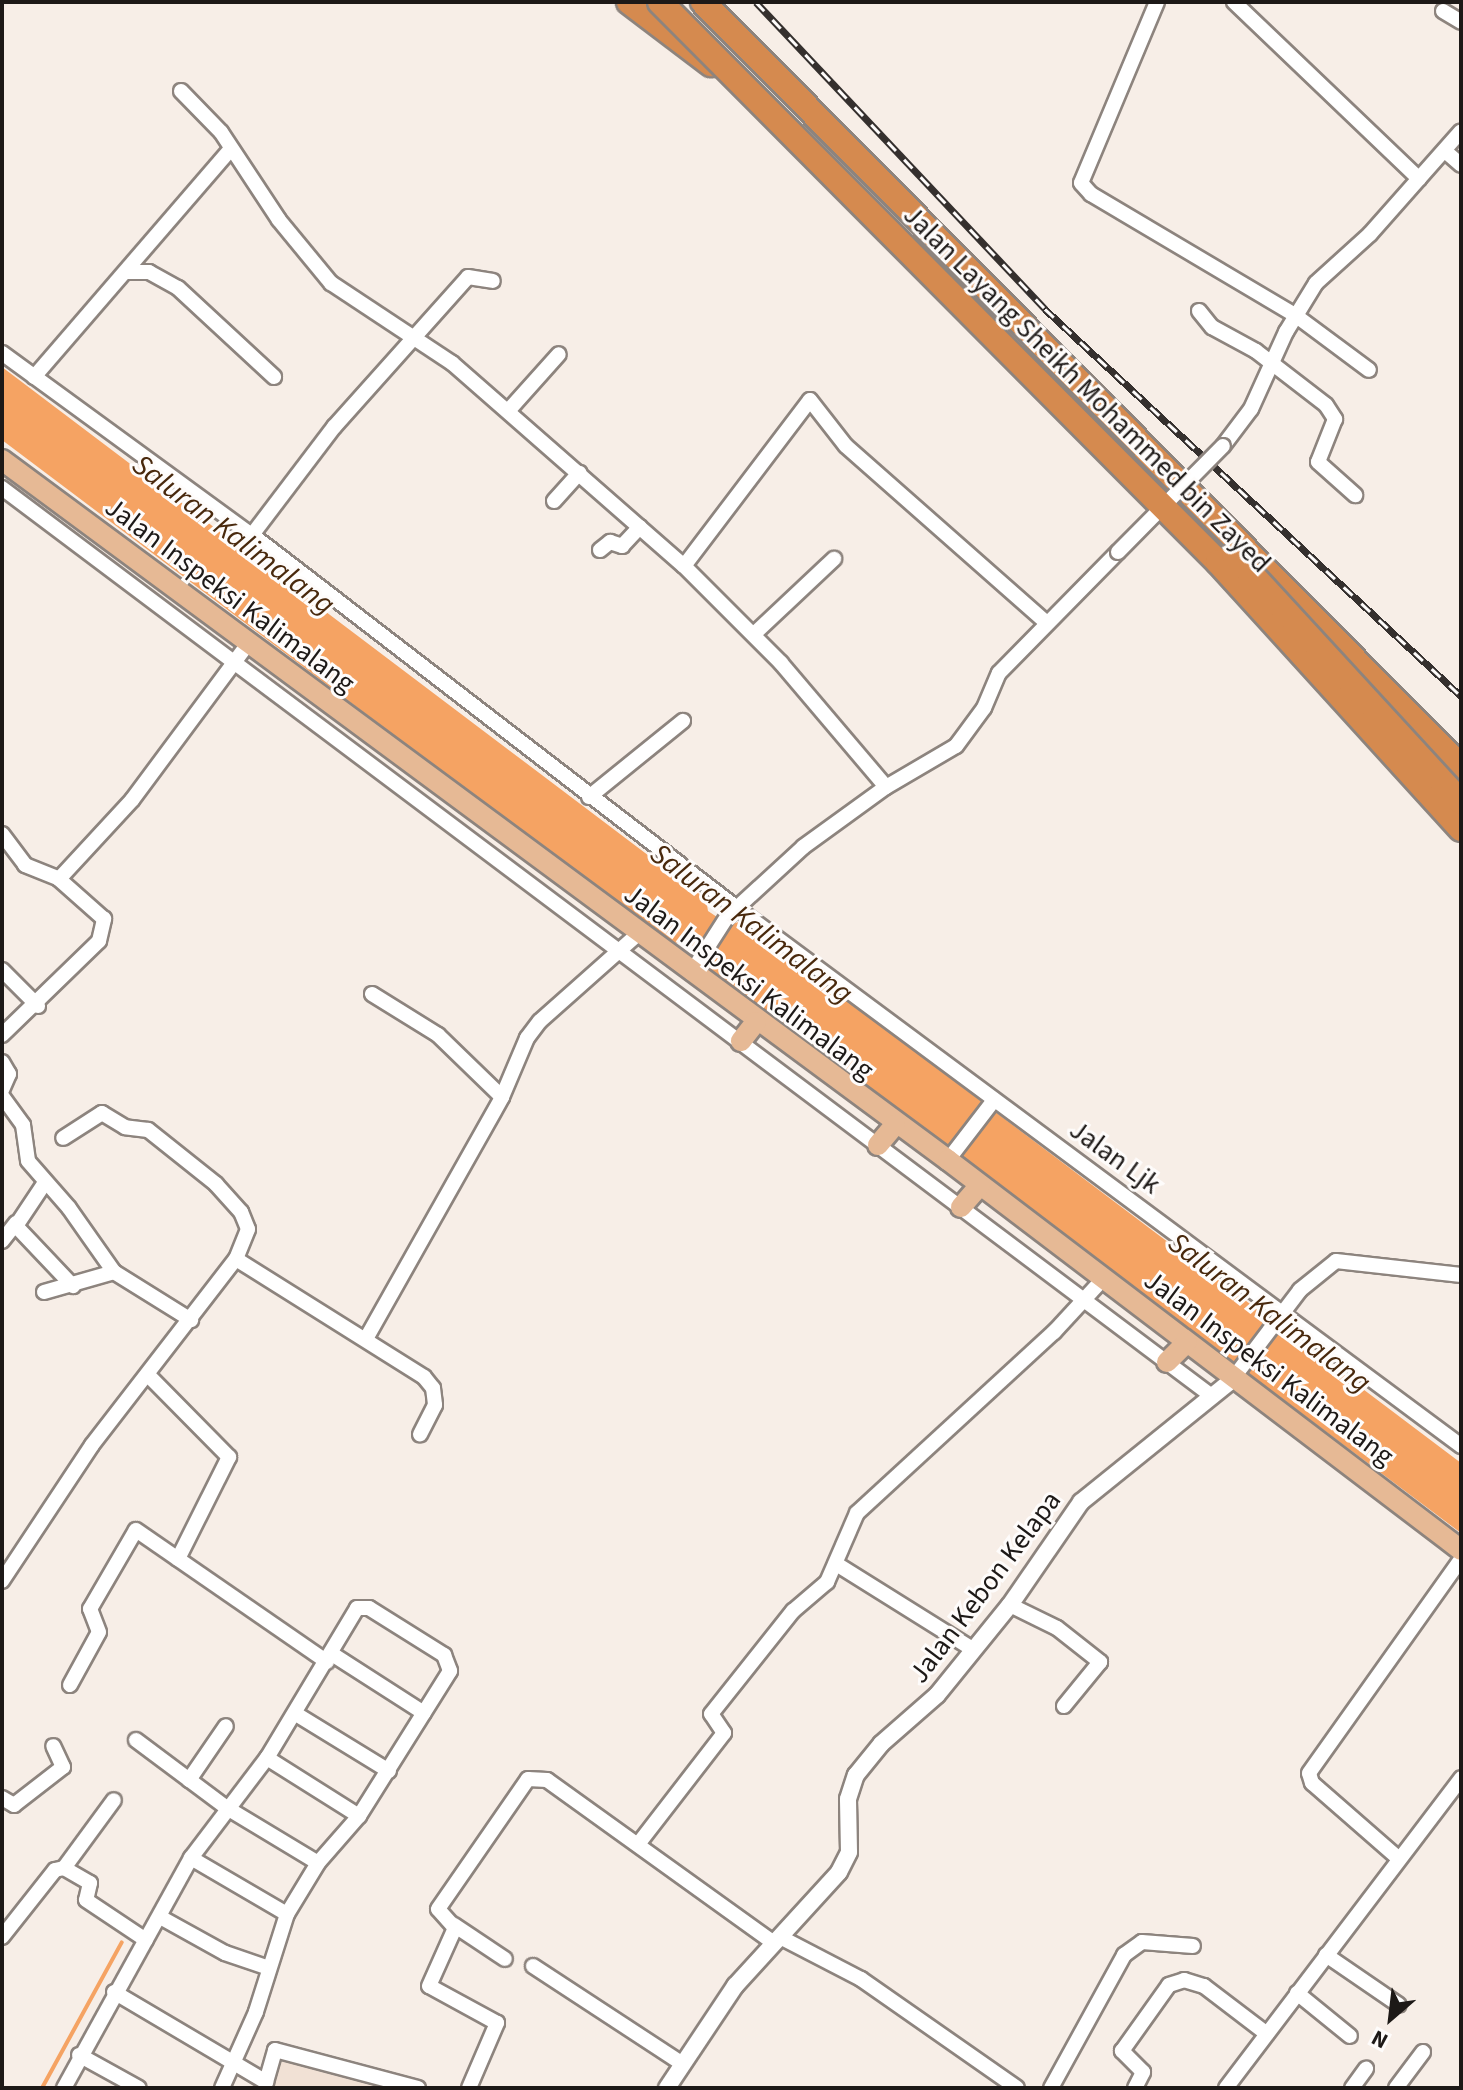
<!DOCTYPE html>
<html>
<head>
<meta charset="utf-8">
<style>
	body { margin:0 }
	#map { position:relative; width:1463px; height:2090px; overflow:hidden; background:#f7eee7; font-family:"Source Sans 3",sans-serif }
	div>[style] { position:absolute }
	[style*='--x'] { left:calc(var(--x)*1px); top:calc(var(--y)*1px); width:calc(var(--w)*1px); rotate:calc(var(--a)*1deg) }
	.built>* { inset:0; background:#f1e1d5 }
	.water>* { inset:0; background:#f5a363 }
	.stream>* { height:4px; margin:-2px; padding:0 2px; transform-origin:2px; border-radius:2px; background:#f5a363 }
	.roads { filter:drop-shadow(2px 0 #8d847e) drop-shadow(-2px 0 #8d847e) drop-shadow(0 2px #8d847e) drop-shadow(0 -2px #8d847e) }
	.minor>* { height:14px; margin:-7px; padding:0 7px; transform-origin:7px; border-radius:7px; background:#fff }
	.tertiary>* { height:16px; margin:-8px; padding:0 8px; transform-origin:8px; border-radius:8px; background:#fff }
	.primary>* { height:20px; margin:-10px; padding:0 10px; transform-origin:10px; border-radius:10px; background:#e6b995 }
	.motorway>* { height:24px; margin:-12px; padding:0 12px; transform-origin:12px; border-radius:12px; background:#d58a4f }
	.rail>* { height:7px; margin-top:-3.5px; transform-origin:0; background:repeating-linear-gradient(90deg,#fefcfb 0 12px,#35302e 0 24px); box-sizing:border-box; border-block:2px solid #35302e }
	.bridges { filter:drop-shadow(2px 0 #8d847e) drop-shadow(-2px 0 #8d847e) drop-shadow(0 2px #8d847e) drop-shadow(0 -2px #8d847e) }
	.minor-bridge>* { height:14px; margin:-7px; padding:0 7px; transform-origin:7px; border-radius:7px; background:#fff }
	.motorway-bridge>* { height:24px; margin:-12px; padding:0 12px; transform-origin:12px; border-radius:12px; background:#d58a4f }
	span { translate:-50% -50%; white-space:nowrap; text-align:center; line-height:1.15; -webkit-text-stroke:6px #fefcfb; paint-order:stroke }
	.street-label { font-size:28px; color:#1d1917 }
	.water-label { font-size:30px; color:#49290d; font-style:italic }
	.frame { position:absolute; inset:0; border:4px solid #1d1917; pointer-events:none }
	.north { position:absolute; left:1351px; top:1978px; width:80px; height:80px; -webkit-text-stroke:6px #fefcfb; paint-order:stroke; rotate:208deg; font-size:22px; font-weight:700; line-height:32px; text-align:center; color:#1d1917 }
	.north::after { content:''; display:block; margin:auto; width:28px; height:36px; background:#1d1917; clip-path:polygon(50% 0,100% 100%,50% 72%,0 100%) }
</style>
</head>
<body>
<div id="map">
	<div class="built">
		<div style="clip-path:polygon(275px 2050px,417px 2088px,263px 2088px)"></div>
	</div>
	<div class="water">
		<div style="clip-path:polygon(2px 367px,706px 899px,708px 911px,729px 925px,742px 921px,1461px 1463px,1461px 1533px,704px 965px,702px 954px,687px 942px,670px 943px,2px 440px)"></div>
	</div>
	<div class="stream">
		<div style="--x:42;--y:2088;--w:166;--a:-61.3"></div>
	</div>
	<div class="roads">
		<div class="minor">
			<div style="--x:1157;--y:2;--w:196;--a:112.8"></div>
			<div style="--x:1081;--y:183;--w:15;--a:48"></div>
			<div style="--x:1091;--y:194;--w:237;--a:30.7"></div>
			<div style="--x:1295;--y:315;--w:92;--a:36.6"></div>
			<div style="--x:1234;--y:2;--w:256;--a:43.7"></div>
			<div style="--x:1443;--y:11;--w:21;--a:31"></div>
			<div style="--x:181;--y:91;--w:57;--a:45.7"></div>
			<div style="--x:221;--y:132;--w:105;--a:56.6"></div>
			<div style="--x:279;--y:220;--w:82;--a:50.5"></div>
			<div style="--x:331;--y:283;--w:145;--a:33.5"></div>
			<div style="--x:452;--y:363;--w:308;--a:41.2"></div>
			<div style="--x:684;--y:566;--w:137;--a:45"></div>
			<div style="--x:781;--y:663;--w:162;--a:49.7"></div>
			<div style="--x:1445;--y:151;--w:21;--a:41"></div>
			<div style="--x:127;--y:272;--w:22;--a:0"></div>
			<div style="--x:149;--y:272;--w:33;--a:29"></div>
			<div style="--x:178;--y:288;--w:131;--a:42.8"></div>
			<div style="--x:1199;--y:311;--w:21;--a:51"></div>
			<div style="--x:1212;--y:327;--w:50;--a:28.6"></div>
			<div style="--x:1256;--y:351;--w:88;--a:37.6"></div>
			<div style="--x:1326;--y:405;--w:17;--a:57"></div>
			<div style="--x:1335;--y:419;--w:46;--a:111.6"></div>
			<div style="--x:1318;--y:462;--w:50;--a:41.7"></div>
			<div style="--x:2;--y:353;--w:309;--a:36.1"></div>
			<div style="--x:252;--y:535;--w:613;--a:37.58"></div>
			<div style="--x:738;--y:909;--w:901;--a:36.6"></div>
			<div style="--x:34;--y:377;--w:300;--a:-49.2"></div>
			<div style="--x:508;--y:411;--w:76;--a:-48.2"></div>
			<div style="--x:1223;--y:446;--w:46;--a:-52.9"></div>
			<div style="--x:1251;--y:409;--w:85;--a:-65.6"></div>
			<div style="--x:1286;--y:332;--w:57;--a:-58.5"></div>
			<div style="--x:1316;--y:283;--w:73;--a:-42.2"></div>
			<div style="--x:1370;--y:234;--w:137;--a:-48.5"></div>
			<div style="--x:2;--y:488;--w:1513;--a:36.89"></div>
			<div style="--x:554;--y:501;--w:38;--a:-48"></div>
			<div style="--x:252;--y:535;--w:136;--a:-52.8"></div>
			<div style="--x:334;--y:427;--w:201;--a:-48.2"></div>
			<div style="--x:468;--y:277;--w:25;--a:9"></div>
			<div style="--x:600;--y:550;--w:13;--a:-39"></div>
			<div style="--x:610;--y:542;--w:13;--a:18"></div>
			<div style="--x:622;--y:546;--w:26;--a:-47"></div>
			<div style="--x:684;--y:566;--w:208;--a:-52.8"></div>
			<div style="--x:810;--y:400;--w:58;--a:52"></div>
			<div style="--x:846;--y:446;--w:268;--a:41.4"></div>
			<div style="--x:754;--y:634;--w:110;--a:-43.2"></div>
			<div style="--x:589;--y:797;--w:121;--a:-39"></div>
			<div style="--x:2;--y:834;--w:39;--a:53"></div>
			<div style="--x:25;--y:865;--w:37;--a:22"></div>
			<div style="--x:2;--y:970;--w:51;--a:45"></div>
			<div style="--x:691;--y:973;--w:67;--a:-57.3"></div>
			<div style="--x:727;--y:917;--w:103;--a:-42.6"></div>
			<div style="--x:803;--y:847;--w:102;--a:-35.9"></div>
			<div style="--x:886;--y:787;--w:81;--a:-30.4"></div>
			<div style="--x:956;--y:746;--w:47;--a:-53.6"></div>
			<div style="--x:984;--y:708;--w:38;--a:-67"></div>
			<div style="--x:999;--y:673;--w:170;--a:-45.5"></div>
			<div style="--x:372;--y:994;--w:78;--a:31.8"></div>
			<div style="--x:438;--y:1035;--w:89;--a:44.1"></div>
			<div style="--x:2;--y:1035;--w:135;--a:-44.1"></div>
			<div style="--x:99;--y:941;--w:23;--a:-77"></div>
			<div style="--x:104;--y:919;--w:60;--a:-138.4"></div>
			<div style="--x:59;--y:879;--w:108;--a:-47.3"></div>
			<div style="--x:132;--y:800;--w:194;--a:-53.4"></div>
			<div style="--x:2;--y:1062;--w:14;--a:60"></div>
			<div style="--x:9;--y:1074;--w:17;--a:114"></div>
			<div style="--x:2;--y:1096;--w:36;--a:54"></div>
			<div style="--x:23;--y:1125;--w:36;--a:82"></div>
			<div style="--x:28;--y:1161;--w:62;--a:48.9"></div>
			<div style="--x:69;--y:1208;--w:78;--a:54.9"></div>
			<div style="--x:948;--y:1160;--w:76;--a:-52.5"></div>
			<div style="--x:44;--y:1184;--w:50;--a:123.7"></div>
			<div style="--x:16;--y:1226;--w:83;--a:46.5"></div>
			<div style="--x:2;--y:1241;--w:23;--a:-52"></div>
			<div style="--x:236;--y:1259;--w:222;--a:32.1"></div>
			<div style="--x:424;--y:1377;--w:14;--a:51"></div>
			<div style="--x:433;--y:1388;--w:17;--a:83"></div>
			<div style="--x:435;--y:1405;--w:33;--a:117"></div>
			<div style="--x:44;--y:1292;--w:73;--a:-15.9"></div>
			<div style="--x:114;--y:1272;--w:91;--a:31.9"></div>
			<div style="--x:367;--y:1337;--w:275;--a:-60.6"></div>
			<div style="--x:502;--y:1097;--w:64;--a:-67"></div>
			<div style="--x:527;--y:1038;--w:21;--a:-53"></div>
			<div style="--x:540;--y:1021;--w:131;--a:-41.6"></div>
			<div style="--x:149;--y:1376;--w:114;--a:45.4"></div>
			<div style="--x:229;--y:1457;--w:114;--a:116.6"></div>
			<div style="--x:1231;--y:1381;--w:114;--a:-52.8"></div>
			<div style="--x:1300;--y:1290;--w:46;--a:-38.9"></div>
			<div style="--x:1336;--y:1261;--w:126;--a:6.4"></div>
			<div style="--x:838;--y:1565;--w:157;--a:32"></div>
			<div style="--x:2;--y:1581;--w:163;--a:-56.5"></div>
			<div style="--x:92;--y:1445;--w:235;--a:-52.3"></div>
			<div style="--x:236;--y:1259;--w:32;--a:-68"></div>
			<div style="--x:248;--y:1229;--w:18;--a:-112"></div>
			<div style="--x:241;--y:1212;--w:38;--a:-132"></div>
			<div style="--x:216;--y:1184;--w:87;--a:-141.5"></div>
			<div style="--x:148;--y:1130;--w:23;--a:-173"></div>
			<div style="--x:125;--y:1127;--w:27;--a:-149"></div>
			<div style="--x:102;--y:1113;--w:46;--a:147.3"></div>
			<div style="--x:1010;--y:1605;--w:52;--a:26.1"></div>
			<div style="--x:1057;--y:1628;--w:55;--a:38.3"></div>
			<div style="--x:1100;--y:1662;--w:57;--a:129.3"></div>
			<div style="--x:332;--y:1654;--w:109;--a:32.7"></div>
			<div style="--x:70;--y:1685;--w:60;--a:-61.3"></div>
			<div style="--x:99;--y:1632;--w:25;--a:-111"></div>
			<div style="--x:90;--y:1609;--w:91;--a:-59.8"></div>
			<div style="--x:136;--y:1530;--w:232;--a:34.6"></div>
			<div style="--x:296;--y:1714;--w:109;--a:31.5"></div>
			<div style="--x:136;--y:1740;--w:114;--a:36.8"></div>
			<div style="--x:227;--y:1808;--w:106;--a:31.1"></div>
			<div style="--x:267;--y:1758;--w:109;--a:32.2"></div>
			<div style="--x:189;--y:1780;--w:65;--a:-55.6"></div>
			<div style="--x:2;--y:1798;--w:14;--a:30"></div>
			<div style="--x:14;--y:1805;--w:62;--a:-37.8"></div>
			<div style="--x:63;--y:1767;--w:23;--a:-115"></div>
			<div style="--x:639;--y:1843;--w:139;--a:-52.3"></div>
			<div style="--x:724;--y:1733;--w:23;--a:-124"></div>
			<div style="--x:711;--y:1714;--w:132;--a:-51.5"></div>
			<div style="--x:793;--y:1611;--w:45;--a:-40.5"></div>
			<div style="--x:827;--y:1582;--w:75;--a:-66.5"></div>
			<div style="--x:857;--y:1513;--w:268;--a:-42.6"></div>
			<div style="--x:1054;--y:1332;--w:74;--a:-47.2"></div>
			<div style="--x:191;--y:1858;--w:111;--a:30.3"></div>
			<div style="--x:1398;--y:1858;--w:114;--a:-138.9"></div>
			<div style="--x:1312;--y:1783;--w:10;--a:-107"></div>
			<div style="--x:1309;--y:1773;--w:262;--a:-54.6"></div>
			<div style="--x:64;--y:1868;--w:30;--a:30"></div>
			<div style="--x:90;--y:1883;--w:17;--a:103"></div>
			<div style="--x:86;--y:1900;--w:72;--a:33.7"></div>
			<div style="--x:160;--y:1917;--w:74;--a:29"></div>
			<div style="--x:225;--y:1953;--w:46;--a:18.8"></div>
			<div style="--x:454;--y:1925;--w:61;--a:33.7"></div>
			<div style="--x:2;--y:1937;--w:85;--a:-51.7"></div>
			<div style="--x:55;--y:1870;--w:9;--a:-13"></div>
			<div style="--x:64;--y:1868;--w:84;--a:-53.7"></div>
			<div style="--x:780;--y:1937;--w:91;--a:27.4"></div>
			<div style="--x:861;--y:1979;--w:190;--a:34.9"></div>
			<div style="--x:1326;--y:1955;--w:88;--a:34.4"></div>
			<div style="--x:533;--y:1966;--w:179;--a:33.2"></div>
			<div style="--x:114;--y:1992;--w:177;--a:30.6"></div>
			<div style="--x:266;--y:2082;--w:33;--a:-74"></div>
			<div style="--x:275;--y:2050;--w:148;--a:14.9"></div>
			<div style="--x:1297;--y:1993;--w:68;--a:39.1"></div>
			<div style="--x:79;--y:2055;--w:68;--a:28.8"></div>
			<div style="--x:64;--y:2088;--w:263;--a:-61.1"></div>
			<div style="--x:191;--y:1858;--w:126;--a:-52.8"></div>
			<div style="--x:267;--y:1758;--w:175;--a:-59"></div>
			<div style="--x:357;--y:1608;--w:12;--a:0"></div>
			<div style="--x:369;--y:1608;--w:89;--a:32.1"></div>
			<div style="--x:444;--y:1655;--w:17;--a:69"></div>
			<div style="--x:450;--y:1671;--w:171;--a:122.1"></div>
			<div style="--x:359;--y:1816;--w:62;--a:131.1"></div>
			<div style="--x:318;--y:1863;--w:60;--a:121.3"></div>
			<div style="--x:287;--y:1914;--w:103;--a:107.6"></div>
			<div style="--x:256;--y:2012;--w:83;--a:114.1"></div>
			<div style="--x:469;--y:2088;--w:71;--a:-66.7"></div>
			<div style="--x:497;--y:2023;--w:77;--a:-151.4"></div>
			<div style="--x:429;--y:1986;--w:64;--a:-65.9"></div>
			<div style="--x:455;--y:1928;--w:25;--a:-132"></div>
			<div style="--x:438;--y:1909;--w:158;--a:-55.3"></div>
			<div style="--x:528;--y:1779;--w:19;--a:3"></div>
			<div style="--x:547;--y:1780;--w:279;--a:35.7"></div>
			<div style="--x:1051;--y:2088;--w:152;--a:-61.2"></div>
			<div style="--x:1124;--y:1955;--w:22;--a:-36"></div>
			<div style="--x:1142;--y:1942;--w:51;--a:4.5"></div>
			<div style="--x:1135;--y:2088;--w:18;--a:-63"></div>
			<div style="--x:1143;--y:2072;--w:30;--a:-135"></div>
			<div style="--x:1122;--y:2051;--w:81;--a:-54.5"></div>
			<div style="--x:1169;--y:1985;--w:16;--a:-18"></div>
			<div style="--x:1184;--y:1980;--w:21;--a:17"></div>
			<div style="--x:1204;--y:1986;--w:79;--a:37.3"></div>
			<div style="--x:1226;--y:2088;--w:389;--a:-52.8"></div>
			<div style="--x:1352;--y:2088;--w:24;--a:-54"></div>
			<div style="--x:1396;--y:2088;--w:45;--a:-53.1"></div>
		</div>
		<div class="tertiary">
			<div style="--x:667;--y:2088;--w:123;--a:-56.3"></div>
			<div style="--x:735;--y:1986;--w:154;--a:-47.6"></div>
			<div style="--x:839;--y:1872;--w:22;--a:-63"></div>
			<div style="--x:849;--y:1852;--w:53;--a:-91.1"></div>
			<div style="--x:848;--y:1799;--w:25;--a:-72"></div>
			<div style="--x:856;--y:1775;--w:40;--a:-51"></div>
			<div style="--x:881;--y:1744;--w:74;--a:-41.2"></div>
			<div style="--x:937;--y:1695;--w:116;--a:-51"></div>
			<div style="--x:1010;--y:1605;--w:125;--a:-55.4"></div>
			<div style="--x:1081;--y:1502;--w:193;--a:-38.9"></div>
		</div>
		<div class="primary">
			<div style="--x:2;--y:460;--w:1177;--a:36.5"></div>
			<div style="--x:948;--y:1160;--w:644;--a:37.24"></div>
			<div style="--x:741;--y:1041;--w:24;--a:-52"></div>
			<div style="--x:878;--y:1145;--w:26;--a:-50"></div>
			<div style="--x:961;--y:1207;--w:28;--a:-49"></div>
			<div style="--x:1167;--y:1362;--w:28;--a:-45"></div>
		</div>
		<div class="motorway">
			<div style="--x:629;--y:2;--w:103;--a:37.1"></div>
			<div style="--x:703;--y:2;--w:1077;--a:45.26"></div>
		</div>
	</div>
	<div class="rail">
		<div style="--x:756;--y:2;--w:422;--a:46.7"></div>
		<div style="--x:1045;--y:309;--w:568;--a:42.93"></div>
	</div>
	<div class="bridges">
		<div class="minor-bridge">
			<div style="--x:1118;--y:552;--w:149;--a:-45.3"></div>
		</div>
		<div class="motorway-bridge">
			<div style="--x:660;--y:2;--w:791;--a:45.1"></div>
			<div style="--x:1218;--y:562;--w:361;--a:47.7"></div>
			<div style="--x:1234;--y:555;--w:335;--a:47.4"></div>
		</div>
	</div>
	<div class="street-label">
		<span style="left:1087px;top:389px;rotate:45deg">Jalan Layang Sheikh Mohammed bin Zayed</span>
		<span style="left:230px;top:595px;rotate:37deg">Jalan Inspeksi Kalimalang</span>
		<span style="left:749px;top:982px;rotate:37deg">Jalan Inspeksi Kalimalang</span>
		<span style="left:1115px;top:1157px;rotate:36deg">Jalan Ljk</span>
		<span style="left:1269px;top:1368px;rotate:37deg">Jalan Inspeksi Kalimalang</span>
		<span style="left:985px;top:1587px;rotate:-53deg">Jalan Kebon Kelapa</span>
	</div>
	<div class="water-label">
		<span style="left:233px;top:535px;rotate:37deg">Saluran Kalimalang</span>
		<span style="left:751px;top:924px;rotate:37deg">Saluran Kalimalang</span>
		<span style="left:1269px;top:1313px;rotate:37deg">Saluran Kalimalang</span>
	</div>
	<div class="frame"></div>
	<div class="north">N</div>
</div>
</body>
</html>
